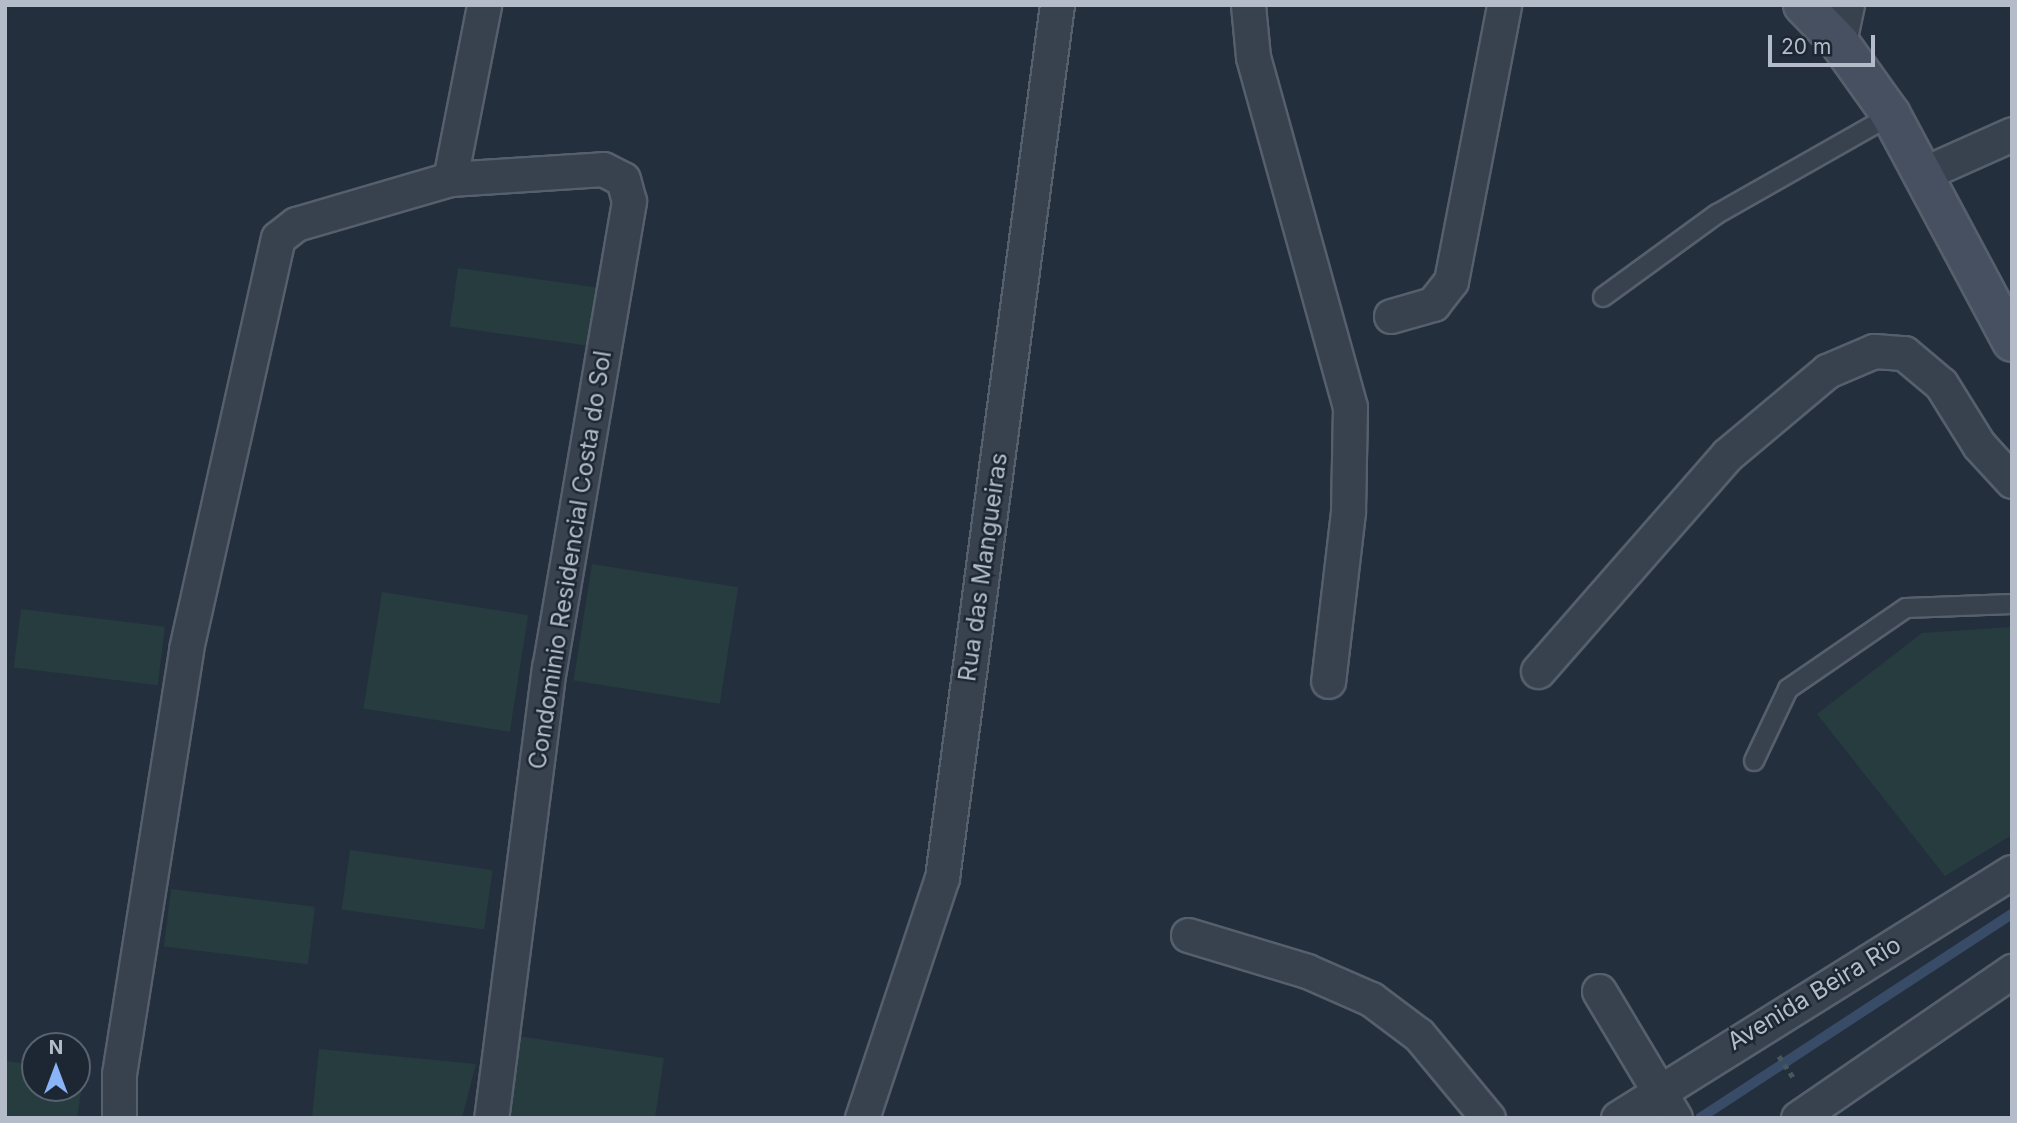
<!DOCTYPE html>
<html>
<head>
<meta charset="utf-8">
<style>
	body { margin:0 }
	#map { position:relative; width:2017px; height:1123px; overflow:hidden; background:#242f3e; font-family:Inter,sans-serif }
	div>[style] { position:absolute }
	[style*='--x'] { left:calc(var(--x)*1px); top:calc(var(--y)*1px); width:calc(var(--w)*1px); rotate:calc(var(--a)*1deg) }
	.green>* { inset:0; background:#263c3f; transform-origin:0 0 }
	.stream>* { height:10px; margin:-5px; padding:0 5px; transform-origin:5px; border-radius:5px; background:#394c67 }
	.path>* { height:4.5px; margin-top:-2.25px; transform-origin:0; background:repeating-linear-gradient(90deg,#44595c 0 5px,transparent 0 10px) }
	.roads { filter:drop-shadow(2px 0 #565f6c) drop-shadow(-2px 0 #565f6c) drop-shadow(0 2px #565f6c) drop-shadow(0 -2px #565f6c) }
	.lane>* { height:18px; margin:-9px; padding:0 9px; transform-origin:9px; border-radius:9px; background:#38414e }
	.street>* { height:33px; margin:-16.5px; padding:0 16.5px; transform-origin:16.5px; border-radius:16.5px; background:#38414e }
	.secondary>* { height:38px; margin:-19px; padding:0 19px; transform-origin:19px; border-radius:19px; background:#465061 }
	span { translate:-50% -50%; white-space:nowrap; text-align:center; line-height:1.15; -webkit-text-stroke:5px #1d2633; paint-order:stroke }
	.street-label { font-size:24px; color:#b4bcc9 }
	.frame { position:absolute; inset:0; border:7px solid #b4bcc9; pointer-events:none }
	.north { position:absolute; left:21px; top:1032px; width:70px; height:70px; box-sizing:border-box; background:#1d2633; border:2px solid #59626f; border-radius:50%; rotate:0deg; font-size:19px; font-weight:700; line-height:28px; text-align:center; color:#b4bcc9 }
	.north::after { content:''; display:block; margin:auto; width:24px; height:32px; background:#8ab4f8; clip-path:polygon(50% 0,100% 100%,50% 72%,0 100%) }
	.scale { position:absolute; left:1768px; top:35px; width:107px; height:32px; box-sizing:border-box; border:4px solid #b4bcc9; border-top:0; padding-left:9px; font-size:21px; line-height:24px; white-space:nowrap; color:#b4bcc9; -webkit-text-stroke:5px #1d2633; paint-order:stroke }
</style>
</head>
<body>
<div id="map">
	<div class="green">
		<div style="left:458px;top:268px;width:145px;height:59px;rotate:8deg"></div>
		<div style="left:592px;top:564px;width:148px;height:118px;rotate:9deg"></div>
		<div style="left:382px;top:592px;width:148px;height:118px;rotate:9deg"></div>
		<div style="left:21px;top:609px;width:145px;height:59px;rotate:7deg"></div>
		<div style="clip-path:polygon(2012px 627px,2012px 835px,1945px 876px,1817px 714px,1922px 633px)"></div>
		<div style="left:350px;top:850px;width:144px;height:60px;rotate:8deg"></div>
		<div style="left:171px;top:889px;width:145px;height:58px;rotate:7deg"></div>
		<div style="clip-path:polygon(518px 1036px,664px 1058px,655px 1118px,505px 1118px)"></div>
		<div style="clip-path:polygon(319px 1049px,476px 1064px,462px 1118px,312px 1118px)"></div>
		<div style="clip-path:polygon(5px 1061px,35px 1065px,35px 1088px,77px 1088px,77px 1071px,84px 1072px,77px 1118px,5px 1118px)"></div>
	</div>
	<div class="stream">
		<div style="--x:1700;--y:1118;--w:373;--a:-33.2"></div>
	</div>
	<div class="path">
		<div style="--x:1779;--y:1056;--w:27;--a:56"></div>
	</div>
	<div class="roads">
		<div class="lane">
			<div style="--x:1603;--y:297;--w:141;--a:-36.1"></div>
			<div style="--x:1717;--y:214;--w:200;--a:-29.6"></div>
			<div style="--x:1754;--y:761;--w:80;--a:-64.7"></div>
			<div style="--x:1788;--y:689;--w:143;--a:-34.5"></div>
			<div style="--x:1906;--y:608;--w:106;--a:-2.2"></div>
		</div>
		<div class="street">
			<div style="--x:1248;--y:5;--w:52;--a:84.5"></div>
			<div style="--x:1253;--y:57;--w:363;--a:74.5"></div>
			<div style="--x:1350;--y:407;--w:105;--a:91.1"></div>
			<div style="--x:1348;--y:512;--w:170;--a:96.7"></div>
			<div style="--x:1839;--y:42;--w:38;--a:-78"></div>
			<div style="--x:1925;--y:173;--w:95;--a:-24.1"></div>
			<div style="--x:450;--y:179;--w:177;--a:-78.9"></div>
			<div style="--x:1391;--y:316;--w:44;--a:-15.9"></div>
			<div style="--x:1433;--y:304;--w:29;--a:-52"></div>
			<div style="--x:1451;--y:281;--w:281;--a:-79.1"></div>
			<div style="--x:1538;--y:671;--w:287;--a:-48.8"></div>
			<div style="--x:1727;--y:455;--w:131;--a:-40"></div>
			<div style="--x:1827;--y:371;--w:51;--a:-23.1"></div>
			<div style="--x:1874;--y:351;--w:30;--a:4"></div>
			<div style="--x:1904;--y:353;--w:48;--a:40"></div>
			<div style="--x:1941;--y:384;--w:72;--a:58.1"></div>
			<div style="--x:1979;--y:445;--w:49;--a:47.5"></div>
			<div style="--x:1188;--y:935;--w:124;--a:16.8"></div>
			<div style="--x:1307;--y:971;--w:70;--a:23.6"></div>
			<div style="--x:1371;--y:999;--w:60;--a:36.9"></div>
			<div style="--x:1419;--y:1035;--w:108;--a:50.3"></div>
			<div style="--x:1599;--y:991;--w:148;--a:59.1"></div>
			<div style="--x:119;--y:1118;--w:44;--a:-90"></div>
			<div style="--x:119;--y:1074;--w:430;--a:-81"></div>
			<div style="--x:186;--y:649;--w:421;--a:-77.4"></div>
			<div style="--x:278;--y:238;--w:23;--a:-38"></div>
			<div style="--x:296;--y:224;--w:160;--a:-16.3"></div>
			<div style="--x:450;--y:179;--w:153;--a:-3.7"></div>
			<div style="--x:603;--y:169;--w:22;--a:27"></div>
			<div style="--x:623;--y:179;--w:23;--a:75"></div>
			<div style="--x:629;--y:201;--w:473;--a:99.7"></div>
			<div style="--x:549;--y:667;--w:455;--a:97.3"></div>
			<div style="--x:862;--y:1118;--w:253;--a:-71.6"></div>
			<div style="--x:942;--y:878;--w:881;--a:-82.5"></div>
			<div style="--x:1618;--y:1118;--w:464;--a:-32"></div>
			<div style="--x:1798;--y:1118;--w:260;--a:-34.5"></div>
		</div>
		<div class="secondary">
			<div style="--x:1803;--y:5;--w:52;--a:45.8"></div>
			<div style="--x:1839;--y:42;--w:90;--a:54.5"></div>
			<div style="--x:1891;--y:115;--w:257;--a:61.9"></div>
		</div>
	</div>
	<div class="street-label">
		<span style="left:570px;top:560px;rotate:-81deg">Condominio Residencial Costa do Sol</span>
		<span style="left:983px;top:567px;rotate:-82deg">Rua das Mangueiras</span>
		<span style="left:1814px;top:993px;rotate:-31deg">Avenida Beira Rio</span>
	</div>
	<div class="frame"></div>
	<div class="north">N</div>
	<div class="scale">20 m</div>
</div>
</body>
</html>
